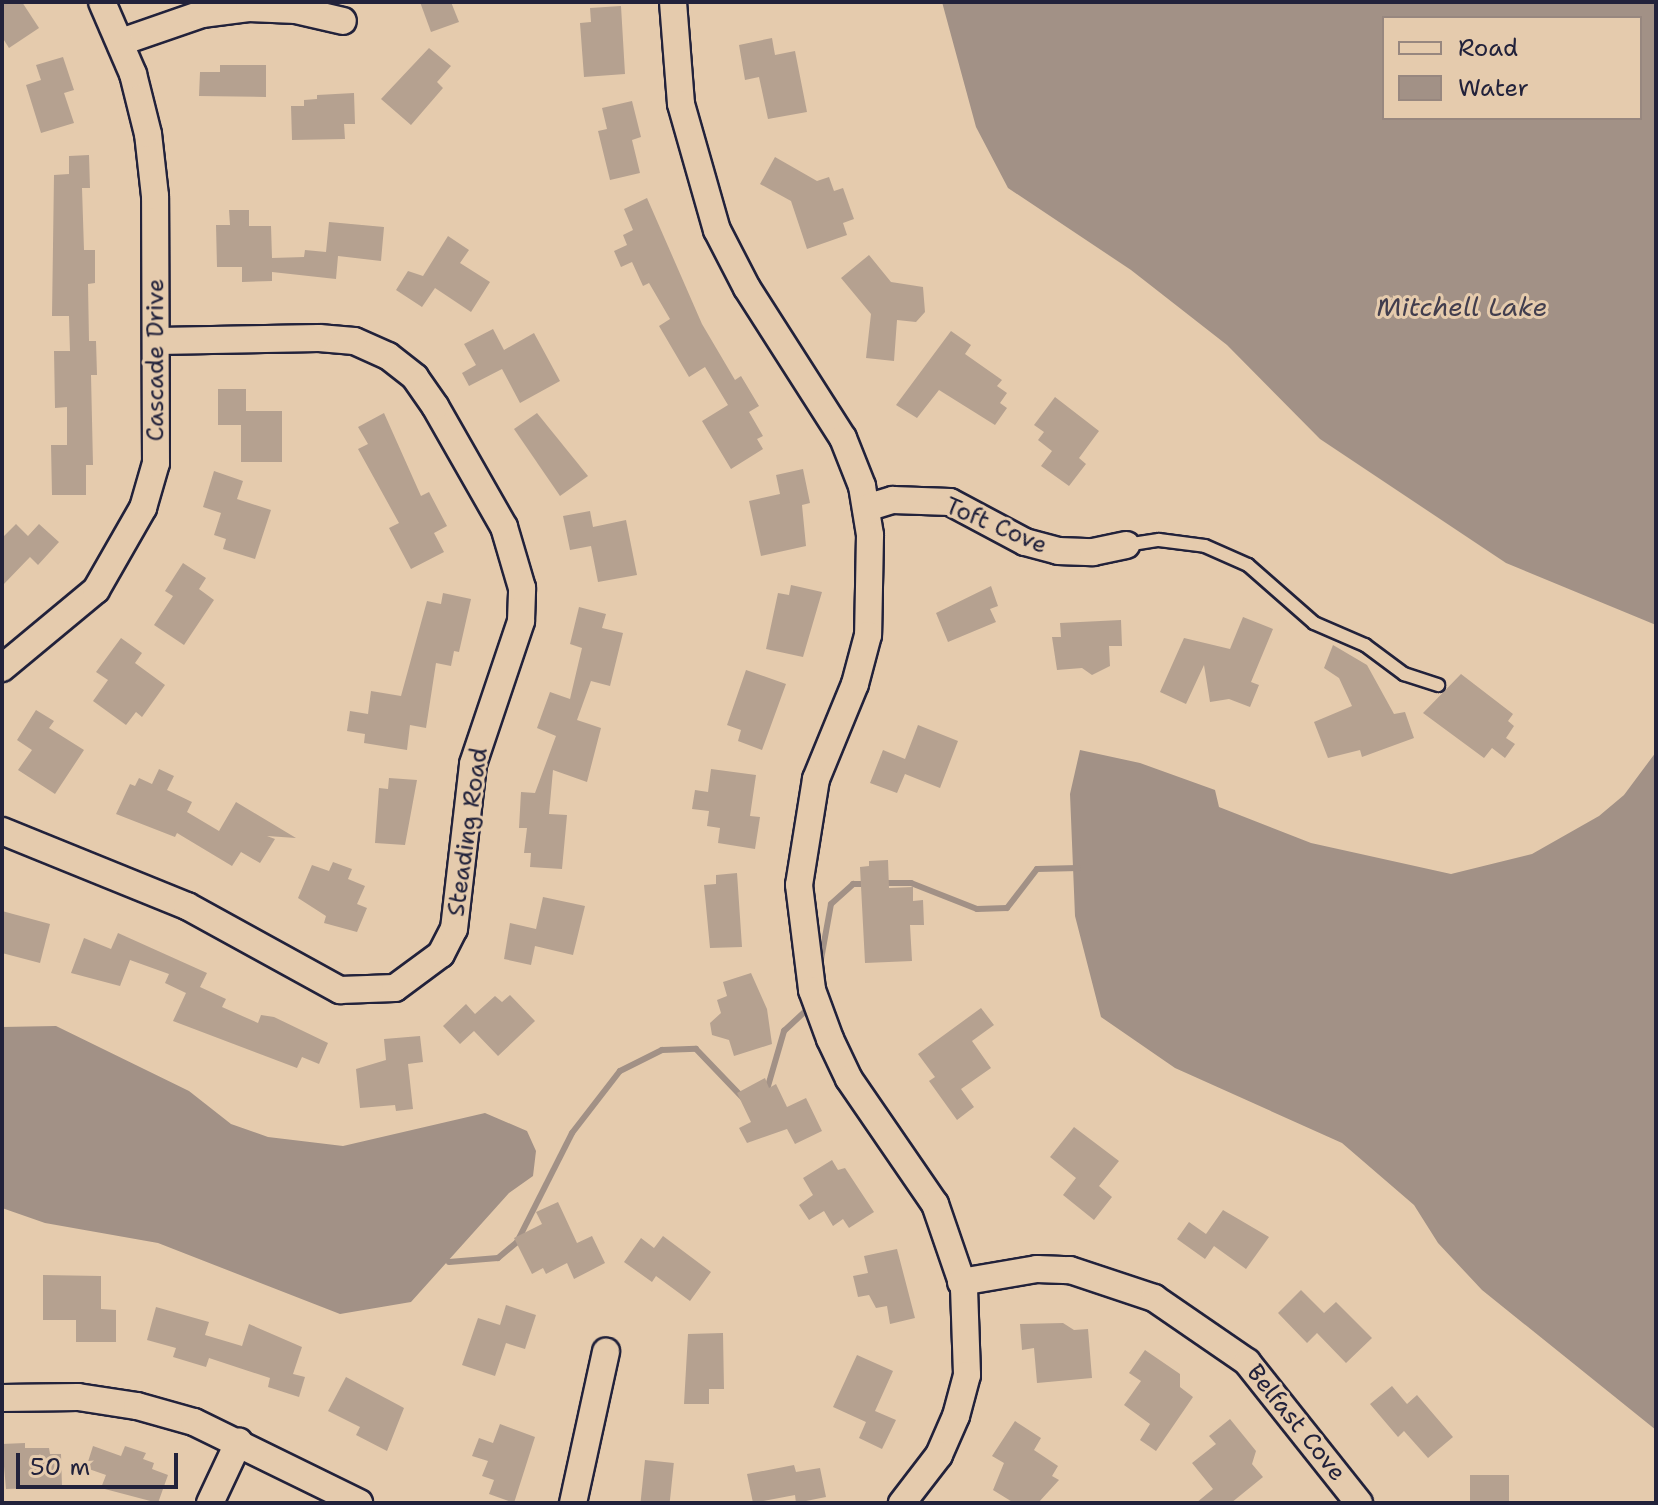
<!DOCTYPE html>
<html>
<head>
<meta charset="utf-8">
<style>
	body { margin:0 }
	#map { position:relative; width:1658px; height:1505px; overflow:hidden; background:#e5cbad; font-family:"Shantell Sans",sans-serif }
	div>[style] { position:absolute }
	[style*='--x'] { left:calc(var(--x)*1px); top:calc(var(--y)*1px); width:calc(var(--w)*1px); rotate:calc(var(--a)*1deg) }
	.water>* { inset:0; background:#a29186 }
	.stream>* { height:6px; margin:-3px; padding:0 3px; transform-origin:3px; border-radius:3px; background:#a29186 }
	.building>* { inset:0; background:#b5a190; transform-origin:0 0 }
	.roads { filter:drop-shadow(2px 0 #22223b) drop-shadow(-2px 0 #22223b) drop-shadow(0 2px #22223b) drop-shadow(0 -2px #22223b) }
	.service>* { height:12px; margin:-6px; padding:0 6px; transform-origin:6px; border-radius:6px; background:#e5cbad }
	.minor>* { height:26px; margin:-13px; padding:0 13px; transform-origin:13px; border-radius:13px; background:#e5cbad }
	span { translate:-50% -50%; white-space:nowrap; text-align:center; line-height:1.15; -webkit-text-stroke:6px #e5cbad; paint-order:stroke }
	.street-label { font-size:24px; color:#22223b }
	.water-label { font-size:26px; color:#423e4e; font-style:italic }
	.frame { position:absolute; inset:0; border:4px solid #22223b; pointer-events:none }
	.legend { position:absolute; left:1382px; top:16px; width:260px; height:104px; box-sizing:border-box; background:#e5cbad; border:2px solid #97877f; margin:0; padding:10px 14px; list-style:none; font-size:24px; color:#22223b }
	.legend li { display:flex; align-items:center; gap:16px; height:40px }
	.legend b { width:40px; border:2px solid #97877f }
	.scale { position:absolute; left:16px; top:1453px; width:162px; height:36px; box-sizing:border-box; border:4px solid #22223b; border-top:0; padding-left:10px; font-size:24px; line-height:28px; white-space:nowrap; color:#22223b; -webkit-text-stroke:6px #e5cbad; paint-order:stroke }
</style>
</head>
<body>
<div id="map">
	<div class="water">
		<div style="clip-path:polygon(evenodd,942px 2px,1656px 2px,1656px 625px,1506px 563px,1320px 439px,1227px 345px,1131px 270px,1008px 188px,976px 127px,942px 2px,1384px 18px,1640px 18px,1640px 118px,1384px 118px,1384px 18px)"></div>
		<div style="clip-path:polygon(1080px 750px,1140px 763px,1215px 790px,1219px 807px,1311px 843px,1451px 874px,1532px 854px,1599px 816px,1624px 795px,1656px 752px,1656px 1430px,1482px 1290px,1438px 1243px,1414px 1205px,1342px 1143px,1175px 1068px,1101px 1017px,1075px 916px,1070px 794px)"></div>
		<div style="clip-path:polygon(56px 1026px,189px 1091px,231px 1124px,268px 1137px,343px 1146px,485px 1113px,527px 1131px,536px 1151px,533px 1176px,509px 1193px,411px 1302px,340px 1314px,158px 1243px,45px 1223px,2px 1208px,2px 1027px)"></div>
	</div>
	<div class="stream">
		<div style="--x:881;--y:883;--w:30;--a:0"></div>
		<div style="--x:911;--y:883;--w:71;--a:21.5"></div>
		<div style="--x:977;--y:909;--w:30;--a:-2"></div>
		<div style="--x:1007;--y:908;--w:49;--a:-52.4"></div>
		<div style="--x:1037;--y:869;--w:41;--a:-1.4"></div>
		<div style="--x:820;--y:965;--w:62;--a:-79.8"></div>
		<div style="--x:831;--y:904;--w:30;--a:-42"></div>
		<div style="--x:853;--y:884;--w:13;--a:0"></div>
		<div style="--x:766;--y:1093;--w:65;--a:-73.8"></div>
		<div style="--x:784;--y:1031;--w:35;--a:-43"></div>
		<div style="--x:449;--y:1262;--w:49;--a:-4.7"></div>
		<div style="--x:498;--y:1258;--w:25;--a:-40"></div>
		<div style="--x:517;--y:1242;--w:122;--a:-63.2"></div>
		<div style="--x:572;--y:1133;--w:78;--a:-52.3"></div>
		<div style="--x:620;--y:1071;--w:47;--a:-26.6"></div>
		<div style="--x:662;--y:1050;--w:34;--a:-2"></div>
		<div style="--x:696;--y:1049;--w:68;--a:46.2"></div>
	</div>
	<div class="building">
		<div style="clip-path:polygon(2px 2px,22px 2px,39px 28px,9px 48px,2px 37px)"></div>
		<div style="clip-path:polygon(420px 2px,451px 2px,459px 22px,431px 32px)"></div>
		<div style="clip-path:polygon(621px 6px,625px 74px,584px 77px,580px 23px,591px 22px,590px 8px)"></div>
		<div style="clip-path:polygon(772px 38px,775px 55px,795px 51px,807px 112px,768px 119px,759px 77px,745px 80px,739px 45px)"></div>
		<div style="clip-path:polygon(429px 48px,451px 66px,437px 82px,443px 88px,411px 125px,381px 99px)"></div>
		<div style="clip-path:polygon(63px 57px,74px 90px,64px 93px,74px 123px,41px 133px,26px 85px,41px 80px,36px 65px)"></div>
		<div style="clip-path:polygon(220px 65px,266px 65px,266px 97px,199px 96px,200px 72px,220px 72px)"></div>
		<div style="clip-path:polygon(354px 93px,355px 124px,344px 124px,345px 139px,292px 140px,291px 106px,304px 106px,304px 100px,317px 99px,317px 95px)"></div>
		<div style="clip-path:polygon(632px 101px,641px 137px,632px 140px,640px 173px,610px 180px,598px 131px,607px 129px,602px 108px)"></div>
		<div style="clip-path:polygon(89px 155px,90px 188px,82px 188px,84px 250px,95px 250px,95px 283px,88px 284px,89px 341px,96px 341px,97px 375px,91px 375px,93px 465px,86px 465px,86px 495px,52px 495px,51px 445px,67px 445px,67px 407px,55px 408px,54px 351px,70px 351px,69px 316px,52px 316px,54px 175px,69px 174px,69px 156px)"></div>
		<div style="clip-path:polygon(775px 157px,817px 181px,829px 177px,834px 191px,843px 188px,854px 219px,843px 223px,847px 235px,807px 249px,791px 201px,760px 184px)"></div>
		<div style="clip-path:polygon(647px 198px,702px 324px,735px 380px,741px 376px,759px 406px,749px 412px,763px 436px,757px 439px,763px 449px,731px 469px,702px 421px,728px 405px,705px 367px,689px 377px,659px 326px,670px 319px,649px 283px,643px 286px,632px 262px,621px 267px,614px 251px,627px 245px,623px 235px,633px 230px,624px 209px)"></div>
		<div style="clip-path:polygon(229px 210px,249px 210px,249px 226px,271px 226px,272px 258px,304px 257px,305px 250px,326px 252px,329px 222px,384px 227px,381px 261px,338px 256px,336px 279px,272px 272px,272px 281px,242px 282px,242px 267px,217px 267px,216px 225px,230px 225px)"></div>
		<div style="clip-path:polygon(448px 236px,469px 250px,460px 263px,490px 282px,471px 312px,435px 288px,422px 307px,396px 290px,408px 271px,423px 276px)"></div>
		<div style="clip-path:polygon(869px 255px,891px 282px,923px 287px,925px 312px,916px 322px,897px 320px,894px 361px,866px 358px,871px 314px,841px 278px)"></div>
		<div style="clip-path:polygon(493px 329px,504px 350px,534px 333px,560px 381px,520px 403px,502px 369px,469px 386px,462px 373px,476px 365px,464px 344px)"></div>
		<div style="clip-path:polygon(951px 331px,971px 345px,965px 354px,1002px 380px,997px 386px,1007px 393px,1000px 403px,1007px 408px,995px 425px,939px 390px,917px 418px,896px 405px)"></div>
		<div style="clip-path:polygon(218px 389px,246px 389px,246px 411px,282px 411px,282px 462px,241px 462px,241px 425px,218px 425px)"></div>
		<div style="clip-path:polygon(1055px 397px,1099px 431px,1079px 458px,1086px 464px,1069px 486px,1041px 466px,1052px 451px,1038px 440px,1044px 432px,1034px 425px)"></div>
		<div style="clip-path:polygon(384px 413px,421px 496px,429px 492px,447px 526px,434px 533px,444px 552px,411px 569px,389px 528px,399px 523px,358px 449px,368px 444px,358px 427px)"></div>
		<div style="clip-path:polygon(537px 413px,588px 476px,560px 496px,514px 429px)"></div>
		<div style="clip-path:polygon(803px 469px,810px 503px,802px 505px,806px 546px,761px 556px,749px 501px,780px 494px,776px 475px)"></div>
		<div style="clip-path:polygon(214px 471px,243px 481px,237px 499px,271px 510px,255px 559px,223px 549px,226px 539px,214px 535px,221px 513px,203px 507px)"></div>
		<div style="clip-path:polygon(590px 511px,593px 527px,626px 520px,637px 575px,598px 582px,591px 546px,570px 550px,563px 516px)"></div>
		<div style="clip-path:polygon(16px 524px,28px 536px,39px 524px,59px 542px,38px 565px,30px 557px,2px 586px,2px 538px)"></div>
		<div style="clip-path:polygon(183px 563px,206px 578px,199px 589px,214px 600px,184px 645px,154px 625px,173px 596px,165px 591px)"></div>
		<div style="clip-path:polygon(791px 585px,822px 592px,803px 657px,766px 649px,778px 593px,789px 595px)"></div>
		<div style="clip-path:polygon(991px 586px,998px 606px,990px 609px,996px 622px,948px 642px,936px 613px)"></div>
		<div style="clip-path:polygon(443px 593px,471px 599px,459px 652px,454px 651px,451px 666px,436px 663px,426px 728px,410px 725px,407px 750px,364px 743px,365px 734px,347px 731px,350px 711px,368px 714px,371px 691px,401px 696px,427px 601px,441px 604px)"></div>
		<div style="clip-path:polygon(579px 607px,606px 614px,602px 628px,623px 633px,610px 686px,591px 681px,577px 720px,601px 728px,587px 782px,553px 770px,549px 814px,567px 815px,562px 869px,530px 867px,531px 853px,524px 853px,527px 828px,519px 828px,521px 792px,535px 793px,556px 736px,537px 728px,550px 692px,570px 699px,582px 648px,570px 644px)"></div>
		<div style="clip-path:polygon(1243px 617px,1273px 629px,1251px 682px,1259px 685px,1250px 707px,1229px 699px,1210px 702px,1204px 665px,1186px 704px,1160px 692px,1184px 638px,1230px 649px)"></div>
		<div style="clip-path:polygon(1121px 620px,1122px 646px,1109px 646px,1110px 666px,1092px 675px,1082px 668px,1057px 670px,1052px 637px,1061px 637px,1060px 623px)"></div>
		<div style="clip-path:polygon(121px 638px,142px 653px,135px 663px,165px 685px,142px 717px,136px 712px,126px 725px,93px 701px,108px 680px,96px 672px)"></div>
		<div style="clip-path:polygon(1333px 645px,1367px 665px,1394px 714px,1405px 712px,1414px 738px,1362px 757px,1360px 750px,1328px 758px,1314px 722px,1352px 706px,1339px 678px,1324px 668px)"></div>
		<div style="clip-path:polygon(746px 670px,786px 684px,762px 750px,738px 741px,741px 730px,727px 725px)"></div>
		<div style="clip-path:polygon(1461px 674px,1513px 714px,1508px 721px,1514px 726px,1506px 738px,1515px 744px,1505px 758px,1492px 748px,1484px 758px,1423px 713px)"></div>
		<div style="clip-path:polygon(36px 710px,54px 721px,49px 728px,84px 750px,55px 794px,18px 770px,32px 750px,17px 740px)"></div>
		<div style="clip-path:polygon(918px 725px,958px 741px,940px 788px,905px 774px,897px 793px,870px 783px,883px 750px,905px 759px)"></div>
		<div style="clip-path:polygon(159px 769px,174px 776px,167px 790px,192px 802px,187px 812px,219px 831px,236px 802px,296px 838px,267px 836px,275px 839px,260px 863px,241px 852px,232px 866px,177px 833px,175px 837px,116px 814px,130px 784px,135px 786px,139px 778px,152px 784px)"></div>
		<div style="clip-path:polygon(711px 769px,756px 775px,750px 816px,760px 817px,755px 849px,718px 843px,720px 828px,707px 826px,709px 811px,692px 809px,695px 790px,708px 792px)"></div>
		<div style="clip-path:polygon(389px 778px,417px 780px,405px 845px,375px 843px,379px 788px,388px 789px)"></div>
		<div style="clip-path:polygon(888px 860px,889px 888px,913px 887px,913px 901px,923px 900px,924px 925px,910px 925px,912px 961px,865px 963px,860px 867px,869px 866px,869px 861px)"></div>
		<div style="clip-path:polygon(333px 862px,352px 869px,348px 879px,365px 886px,357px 904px,367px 908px,357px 932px,324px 923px,326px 916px,298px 898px,312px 865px,329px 871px)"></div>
		<div style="clip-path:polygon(737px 873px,742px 947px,710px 948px,704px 885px,716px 884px,716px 875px)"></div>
		<div style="clip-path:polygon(543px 897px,585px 906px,573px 955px,535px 946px,531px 965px,504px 959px,510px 923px,536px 929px)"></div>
		<div style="clip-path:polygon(2px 911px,50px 924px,40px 963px,2px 953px)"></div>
		<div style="clip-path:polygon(118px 933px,207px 973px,200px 987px,226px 999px,222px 1007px,258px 1023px,261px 1015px,274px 1017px,328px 1043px,319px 1064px,302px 1057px,297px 1068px,173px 1021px,186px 993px,165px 983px,169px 974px,130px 960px,120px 986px,71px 973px,84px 938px,111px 949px)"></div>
		<div style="clip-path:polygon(751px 973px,767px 1009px,772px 1044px,734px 1056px,729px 1040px,712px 1035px,710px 1023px,721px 1013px,717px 1000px,727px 996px,723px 982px)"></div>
		<div style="clip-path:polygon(510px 995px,535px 1021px,498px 1056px,474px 1031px,460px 1044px,443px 1026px,466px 1004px,475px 1014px,495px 996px,502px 1002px)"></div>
		<div style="clip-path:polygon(981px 1008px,994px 1025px,972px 1041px,991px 1068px,961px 1089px,974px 1107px,957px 1120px,929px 1081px,935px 1077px,918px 1054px)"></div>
		<div style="clip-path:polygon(420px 1036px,423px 1062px,408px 1064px,413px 1109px,396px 1111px,395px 1105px,360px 1108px,356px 1069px,386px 1060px,384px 1039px)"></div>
		<div style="clip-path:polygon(765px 1078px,769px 1088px,776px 1084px,787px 1107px,806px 1098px,822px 1131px,795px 1144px,787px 1129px,747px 1143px,739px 1128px,751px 1122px,737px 1093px)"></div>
		<div style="clip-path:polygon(1074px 1127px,1119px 1161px,1099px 1186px,1112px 1197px,1094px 1220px,1063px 1195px,1076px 1178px,1050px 1157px)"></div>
		<div style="clip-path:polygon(832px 1160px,838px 1170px,845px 1168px,874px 1212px,849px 1228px,843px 1219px,833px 1226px,824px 1211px,809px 1220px,799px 1205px,813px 1195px,803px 1178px)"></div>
		<div style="clip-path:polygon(558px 1202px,577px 1243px,592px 1236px,605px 1263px,574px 1279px,567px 1263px,546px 1274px,543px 1268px,532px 1274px,514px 1238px,542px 1224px,536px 1212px)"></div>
		<div style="clip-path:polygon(1223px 1210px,1269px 1237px,1246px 1269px,1214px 1246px,1205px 1259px,1177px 1239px,1189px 1222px,1206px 1234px)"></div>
		<div style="clip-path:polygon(663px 1236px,711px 1272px,690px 1301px,656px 1276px,652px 1282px,624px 1262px,641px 1238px,654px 1248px)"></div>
		<div style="clip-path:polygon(897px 1249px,915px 1318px,890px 1324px,887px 1306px,876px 1308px,869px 1295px,858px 1297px,853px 1276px,868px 1273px,864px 1256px)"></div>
		<div style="clip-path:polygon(43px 1275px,101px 1276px,101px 1309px,116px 1310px,116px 1342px,76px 1342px,76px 1320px,43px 1320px)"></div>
		<div style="clip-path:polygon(1301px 1290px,1324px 1313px,1336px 1302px,1372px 1338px,1346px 1363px,1317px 1333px,1307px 1343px,1278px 1313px)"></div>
		<div style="clip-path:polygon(506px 1305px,536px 1315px,525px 1349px,506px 1343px,495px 1376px,462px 1365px,478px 1318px,500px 1325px)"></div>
		<div style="clip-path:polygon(156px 1307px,209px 1322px,205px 1335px,242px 1346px,249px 1324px,302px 1347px,293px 1374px,305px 1377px,299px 1397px,268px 1387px,270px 1378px,209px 1358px,206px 1367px,173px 1357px,176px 1348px,147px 1340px)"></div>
		<div style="clip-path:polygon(1063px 1323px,1074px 1330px,1088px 1329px,1092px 1378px,1037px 1383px,1034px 1348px,1022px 1350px,1020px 1324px)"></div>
		<div style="clip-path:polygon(723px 1333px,724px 1389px,709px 1389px,709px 1404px,684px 1404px,688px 1334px)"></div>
		<div style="clip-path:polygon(1145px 1350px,1180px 1374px,1180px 1387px,1193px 1397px,1156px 1451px,1140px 1440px,1150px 1424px,1124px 1405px,1141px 1381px,1129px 1373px)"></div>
		<div style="clip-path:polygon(857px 1355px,893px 1371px,875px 1411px,896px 1420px,882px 1449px,859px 1438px,866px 1422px,833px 1407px)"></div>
		<div style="clip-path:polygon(346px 1377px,404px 1408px,387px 1451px,356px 1435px,360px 1427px,328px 1411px)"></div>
		<div style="clip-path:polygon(1392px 1386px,1407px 1404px,1417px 1395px,1453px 1437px,1428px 1458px,1404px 1431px,1398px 1437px,1370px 1404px)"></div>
		<div style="clip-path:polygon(1230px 1419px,1256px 1451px,1252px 1464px,1263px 1477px,1231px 1503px,1196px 1503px,1213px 1489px,1192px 1463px,1216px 1444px,1209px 1436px)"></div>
		<div style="clip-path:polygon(1015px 1421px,1041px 1438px,1034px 1450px,1058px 1466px,1052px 1476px,1059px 1480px,1038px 1503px,1014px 1503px,993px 1490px,1004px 1463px,992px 1456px)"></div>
		<div style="clip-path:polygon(500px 1424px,535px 1437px,514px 1503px,489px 1494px,494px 1480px,482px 1476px,488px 1461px,472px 1456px,479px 1438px,493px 1443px)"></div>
		<div style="clip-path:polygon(25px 1443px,25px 1448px,49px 1448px,50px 1454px,61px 1454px,62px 1487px,6px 1489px,2px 1444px)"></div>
		<div style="clip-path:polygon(93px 1446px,121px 1456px,125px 1446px,146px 1453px,143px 1459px,154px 1463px,152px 1469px,168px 1475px,158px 1503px,101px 1488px,106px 1475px,86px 1468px)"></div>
		<div style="left:645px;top:1460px;width:29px;height:43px;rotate:6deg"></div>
		<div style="clip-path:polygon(794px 1465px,796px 1472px,820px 1468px,826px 1497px,796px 1503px,795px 1495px,753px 1503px,747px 1474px)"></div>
		<div style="left:1470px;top:1475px;width:39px;height:28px"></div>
	</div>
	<div class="roads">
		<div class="service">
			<div style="--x:1126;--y:545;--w:33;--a:-9"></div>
			<div style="--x:1159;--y:540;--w:46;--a:7.4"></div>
			<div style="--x:1205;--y:546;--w:47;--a:23.8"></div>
			<div style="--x:1248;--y:565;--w:88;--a:41.3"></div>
			<div style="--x:1314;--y:623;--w:56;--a:23.3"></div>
			<div style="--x:1365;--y:645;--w:49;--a:36.6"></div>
			<div style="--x:1404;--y:674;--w:36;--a:18"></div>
		</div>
		<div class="minor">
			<div style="--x:673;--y:2;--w:102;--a:85.5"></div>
			<div style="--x:681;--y:104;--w:131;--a:74.1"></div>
			<div style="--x:717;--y:230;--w:65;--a:62.7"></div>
			<div style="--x:747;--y:288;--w:178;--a:57.4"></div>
			<div style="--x:843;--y:438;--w:52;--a:68.4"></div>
			<div style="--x:862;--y:486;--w:50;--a:80.7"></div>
			<div style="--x:870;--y:535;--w:100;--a:91.1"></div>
			<div style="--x:868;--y:635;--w:51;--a:104.9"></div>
			<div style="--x:855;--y:684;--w:103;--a:112.3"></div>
			<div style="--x:816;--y:779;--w:107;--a:99.1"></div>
			<div style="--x:799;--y:885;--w:106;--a:82.9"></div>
			<div style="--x:812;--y:990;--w:52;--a:69.8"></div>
			<div style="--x:830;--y:1039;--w:44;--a:64.6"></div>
			<div style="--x:849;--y:1079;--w:152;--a:55.5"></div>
			<div style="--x:935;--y:1204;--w:89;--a:71"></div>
			<div style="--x:964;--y:1288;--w:87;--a:88"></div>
			<div style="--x:967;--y:1375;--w:42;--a:105"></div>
			<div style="--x:956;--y:1416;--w:43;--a:113.6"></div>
			<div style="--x:939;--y:1455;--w:61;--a:127.6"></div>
			<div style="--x:121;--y:42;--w:86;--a:-19.1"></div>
			<div style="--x:202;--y:14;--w:47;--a:-7.3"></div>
			<div style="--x:249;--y:8;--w:47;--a:2.4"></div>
			<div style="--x:296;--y:10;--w:48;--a:13.2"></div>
			<div style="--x:866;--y:508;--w:28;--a:-17"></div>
			<div style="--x:893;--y:500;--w:57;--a:2"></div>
			<div style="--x:950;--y:502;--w:85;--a:28.1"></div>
			<div style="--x:1025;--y:542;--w:34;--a:15"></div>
			<div style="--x:1058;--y:551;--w:35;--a:2"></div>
			<div style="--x:1093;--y:552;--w:34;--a:-12"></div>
			<div style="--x:2;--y:668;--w:122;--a:-39.7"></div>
			<div style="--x:96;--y:590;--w:95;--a:-60.2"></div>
			<div style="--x:143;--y:508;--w:47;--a:-73.9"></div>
			<div style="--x:156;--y:463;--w:267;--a:-90.2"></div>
			<div style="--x:155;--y:196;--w:62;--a:-96.4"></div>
			<div style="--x:148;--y:134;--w:62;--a:-104"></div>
			<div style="--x:133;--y:74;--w:78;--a:-113.3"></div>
			<div style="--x:2;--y:831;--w:200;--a:22.1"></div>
			<div style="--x:187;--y:906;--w:175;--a:28.8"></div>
			<div style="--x:340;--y:990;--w:55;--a:-2.1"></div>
			<div style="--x:395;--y:988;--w:57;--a:-36.5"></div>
			<div style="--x:441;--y:954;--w:28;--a:-63"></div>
			<div style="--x:454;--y:929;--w:166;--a:-83.4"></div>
			<div style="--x:473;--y:764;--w:151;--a:-71.4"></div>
			<div style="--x:521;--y:621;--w:33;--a:-88"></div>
			<div style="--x:522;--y:588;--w:64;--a:-106.4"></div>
			<div style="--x:504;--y:527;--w:139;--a:-119.7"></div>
			<div style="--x:435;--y:406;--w:35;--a:-125"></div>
			<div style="--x:415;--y:377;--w:34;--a:-142"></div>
			<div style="--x:388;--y:356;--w:37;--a:-156"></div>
			<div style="--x:354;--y:341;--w:35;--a:-175"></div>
			<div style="--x:319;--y:338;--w:161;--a:178.9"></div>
			<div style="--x:961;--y:1282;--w:77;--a:-9.7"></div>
			<div style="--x:1037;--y:1269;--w:33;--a:2"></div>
			<div style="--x:1070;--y:1270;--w:89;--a:18.4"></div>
			<div style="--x:1154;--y:1298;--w:113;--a:34.5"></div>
			<div style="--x:1247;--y:1362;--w:180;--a:51.5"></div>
			<div style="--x:2;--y:1398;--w:76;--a:-0.8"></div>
			<div style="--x:78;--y:1397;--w:60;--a:8.7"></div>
			<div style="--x:137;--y:1406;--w:59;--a:15.7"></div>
			<div style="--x:194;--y:1422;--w:184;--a:26.1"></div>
			<div style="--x:210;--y:1503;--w:68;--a:-64.9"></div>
			<div style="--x:573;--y:1503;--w:155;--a:-77.7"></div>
		</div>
	</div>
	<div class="street-label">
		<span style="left:156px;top:360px;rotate:-90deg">Cascade Drive</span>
		<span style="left:996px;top:526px;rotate:23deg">Toft Cove</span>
		<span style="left:468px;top:832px;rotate:-82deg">Steading Road</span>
		<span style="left:1296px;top:1423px;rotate:51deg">Belfast Cove</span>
	</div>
	<div class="water-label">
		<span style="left:1462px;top:307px">Mitchell Lake</span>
	</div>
	<div class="frame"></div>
	<ul class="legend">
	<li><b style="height:10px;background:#e5cbad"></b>Road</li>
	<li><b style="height:22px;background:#a29186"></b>Water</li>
	</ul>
	<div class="scale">50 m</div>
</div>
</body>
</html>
